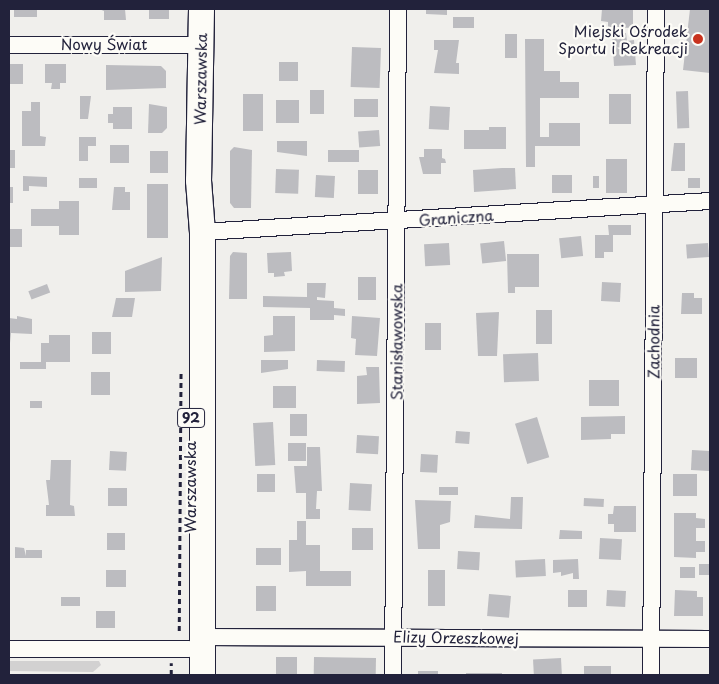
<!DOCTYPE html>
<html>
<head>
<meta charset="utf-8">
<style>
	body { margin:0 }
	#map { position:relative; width:719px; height:684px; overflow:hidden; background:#f0efec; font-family:"Playpen Sans",sans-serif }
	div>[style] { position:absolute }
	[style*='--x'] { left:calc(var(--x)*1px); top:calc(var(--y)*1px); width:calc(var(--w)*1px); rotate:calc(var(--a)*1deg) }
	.green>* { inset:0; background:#d2d1d1 }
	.building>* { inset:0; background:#bcbcc0; transform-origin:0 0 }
	.path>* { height:2.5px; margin-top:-1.25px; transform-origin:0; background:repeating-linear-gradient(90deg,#22223b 0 5px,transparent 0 9px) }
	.roads { filter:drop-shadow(1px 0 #22223b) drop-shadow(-1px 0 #22223b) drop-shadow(0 1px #22223b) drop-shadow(0 -1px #22223b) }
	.street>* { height:16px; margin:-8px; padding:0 8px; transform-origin:8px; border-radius:8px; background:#fdfcf7 }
	.primary>* { height:25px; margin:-12.5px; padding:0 12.5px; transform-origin:12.5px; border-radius:12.5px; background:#fdfcf7 }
	.dots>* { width:14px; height:14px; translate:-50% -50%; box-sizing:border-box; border:2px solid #fdfcf7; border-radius:50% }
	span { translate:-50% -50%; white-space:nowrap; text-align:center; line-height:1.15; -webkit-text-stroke:4.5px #fdfcf7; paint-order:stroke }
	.shield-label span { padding:1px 4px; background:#fdfcf7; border:1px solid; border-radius:4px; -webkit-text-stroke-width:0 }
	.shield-label { font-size:14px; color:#22223b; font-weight:700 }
	.poi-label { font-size:15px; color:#22223b }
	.right { translate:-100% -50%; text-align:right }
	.street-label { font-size:15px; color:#22223b }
	.frame { position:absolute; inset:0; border:10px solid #22223b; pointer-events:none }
</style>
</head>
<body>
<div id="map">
	<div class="green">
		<div style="clip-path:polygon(9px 661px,99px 661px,101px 665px,93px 672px,9px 671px)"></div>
	</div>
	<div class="building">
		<div style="left:14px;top:9px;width:23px;height:8px"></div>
		<div style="clip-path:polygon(99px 9px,125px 9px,126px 20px,104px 20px,104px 11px)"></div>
		<div style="left:149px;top:9px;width:20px;height:10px"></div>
		<div style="clip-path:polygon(426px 9px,447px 9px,447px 15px,426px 14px)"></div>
		<div style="clip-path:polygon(602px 9px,633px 9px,633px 28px,608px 27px,608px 22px,601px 21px)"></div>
		<div style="clip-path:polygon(690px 9px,710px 9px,710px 73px,683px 70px)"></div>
		<div style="left:453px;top:17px;width:21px;height:11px"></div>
		<div style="clip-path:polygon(626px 33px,627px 41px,634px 40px,636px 65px,614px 66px,612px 34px)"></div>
		<div style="left:505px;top:34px;width:12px;height:24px"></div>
		<div style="clip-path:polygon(525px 39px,544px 39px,544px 71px,560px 71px,560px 82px,579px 82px,579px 98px,540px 98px,540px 137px,549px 137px,549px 123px,580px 123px,580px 146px,535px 146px,535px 167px,526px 167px)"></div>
		<div style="clip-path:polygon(434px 40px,459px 40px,456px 63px,459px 63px,459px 74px,434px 73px,438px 50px,434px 50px)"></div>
		<div style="left:352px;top:47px;width:29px;height:40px;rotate:2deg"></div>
		<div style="left:279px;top:62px;width:19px;height:19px"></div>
		<div style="left:9px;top:64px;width:14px;height:20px"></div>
		<div style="clip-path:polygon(45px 64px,66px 64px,66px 83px,60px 83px,60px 89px,51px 89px,52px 83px,45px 83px)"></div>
		<div style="clip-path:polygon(106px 65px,161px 66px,166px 71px,166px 88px,106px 90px)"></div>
		<div style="left:310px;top:90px;width:14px;height:24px"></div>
		<div style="left:688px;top:91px;width:37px;height:12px;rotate:88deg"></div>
		<div style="left:243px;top:94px;width:20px;height:37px"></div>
		<div style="left:609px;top:94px;width:22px;height:30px"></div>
		<div style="clip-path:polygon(80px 96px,91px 96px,88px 119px,80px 119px)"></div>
		<div style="left:378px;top:99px;width:18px;height:24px;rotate:90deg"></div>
		<div style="left:276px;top:100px;width:23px;height:23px"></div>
		<div style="clip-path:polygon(31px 102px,40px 102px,40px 136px,46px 137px,45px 146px,22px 146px,22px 111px,31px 111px)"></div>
		<div style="clip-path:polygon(149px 104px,167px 107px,167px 128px,162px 133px,148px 133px)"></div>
		<div style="left:430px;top:106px;width:20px;height:23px;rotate:3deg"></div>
		<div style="clip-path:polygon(113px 107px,132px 107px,132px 129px,113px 129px,113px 123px,108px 123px,108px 114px,113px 114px)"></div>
		<div style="clip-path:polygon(489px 127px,506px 127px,506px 149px,464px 149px,464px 130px,489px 130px)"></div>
		<div style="left:379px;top:130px;width:16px;height:21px;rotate:86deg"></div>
		<div style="clip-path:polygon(79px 137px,96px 137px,96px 146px,88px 146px,88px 161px,79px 161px)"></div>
		<div style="clip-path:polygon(277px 141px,307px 141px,307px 156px,277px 152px)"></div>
		<div style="clip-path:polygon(674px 143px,685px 143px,685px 171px,671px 171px)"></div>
		<div style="left:110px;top:145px;width:19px;height:18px"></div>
		<div style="clip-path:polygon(234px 147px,252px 150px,251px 208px,234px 208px,230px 203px,230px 151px)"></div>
		<div style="clip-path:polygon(424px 149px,442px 149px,442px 158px,445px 159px,446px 163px,441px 163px,441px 174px,423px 174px,419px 157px,424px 157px)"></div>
		<div style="left:9px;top:150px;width:6px;height:18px"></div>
		<div style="left:359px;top:150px;width:12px;height:31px;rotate:90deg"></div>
		<div style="left:150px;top:151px;width:18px;height:22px"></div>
		<div style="left:606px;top:159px;width:21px;height:34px"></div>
		<div style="clip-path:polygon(502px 168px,515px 168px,516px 189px,474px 192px,473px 170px)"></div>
		<div style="left:276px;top:169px;width:23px;height:24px;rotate:2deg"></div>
		<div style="left:358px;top:170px;width:20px;height:24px"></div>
		<div style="left:316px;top:175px;width:19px;height:22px;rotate:3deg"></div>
		<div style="left:552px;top:175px;width:20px;height:18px"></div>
		<div style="clip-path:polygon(23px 176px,47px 177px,47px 187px,29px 186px,29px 191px,23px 191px)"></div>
		<div style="left:593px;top:176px;width:6px;height:12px"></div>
		<div style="left:79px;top:178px;width:18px;height:10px"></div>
		<div style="left:700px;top:178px;width:10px;height:12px;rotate:90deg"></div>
		<div style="left:168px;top:184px;width:54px;height:21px;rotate:90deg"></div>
		<div style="left:9px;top:187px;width:4px;height:16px"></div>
		<div style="clip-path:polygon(114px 187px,125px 187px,125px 192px,130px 192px,130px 210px,112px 210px)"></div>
		<div style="clip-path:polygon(59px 201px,79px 201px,79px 235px,59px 235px,59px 226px,31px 226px,31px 209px,59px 209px)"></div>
		<div style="clip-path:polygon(608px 225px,631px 225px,631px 235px,613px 235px,613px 252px,604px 252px,604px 258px,595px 258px,595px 235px,609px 235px)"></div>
		<div style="left:9px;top:229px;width:13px;height:18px"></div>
		<div style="left:581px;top:236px;width:20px;height:22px;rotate:84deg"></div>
		<div style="left:504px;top:241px;width:20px;height:24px;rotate:84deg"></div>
		<div style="left:449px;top:243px;width:22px;height:25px;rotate:87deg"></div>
		<div style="left:708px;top:243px;width:14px;height:22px;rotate:86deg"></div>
		<div style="clip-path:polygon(233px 252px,247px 253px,247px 299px,229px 299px,230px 256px)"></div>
		<div style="clip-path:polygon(291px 252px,292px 271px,284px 272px,285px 276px,274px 277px,274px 273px,268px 273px,267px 253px)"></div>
		<div style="clip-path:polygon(507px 254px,539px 254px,539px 287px,515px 287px,515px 293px,508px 293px)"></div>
		<div style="clip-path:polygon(162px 257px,161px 291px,125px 292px,125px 271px)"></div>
		<div style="left:358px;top:277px;width:18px;height:23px"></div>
		<div style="left:602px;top:282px;width:19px;height:19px;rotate:3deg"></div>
		<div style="clip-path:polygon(307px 283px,326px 283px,325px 298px,317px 297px,317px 300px,334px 301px,334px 308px,345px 309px,345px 316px,334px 315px,334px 320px,310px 320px,310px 308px,263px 307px,263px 296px,307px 297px)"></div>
		<div style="left:47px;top:284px;width:9px;height:20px;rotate:69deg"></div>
		<div style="clip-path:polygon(682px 293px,694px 293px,694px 298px,702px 298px,702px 314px,681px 314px)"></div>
		<div style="clip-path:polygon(116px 298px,135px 298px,132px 317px,112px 317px)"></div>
		<div style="left:536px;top:310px;width:16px;height:34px"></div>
		<div style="clip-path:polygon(499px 312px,497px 356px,478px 356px,476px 313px)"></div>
		<div style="clip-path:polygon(17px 316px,32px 319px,32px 334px,11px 333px,9px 353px,9px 318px,17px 319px)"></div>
		<div style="clip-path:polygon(273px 316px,295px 316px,295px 351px,264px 352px,264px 336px,273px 335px)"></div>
		<div style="clip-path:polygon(352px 316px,380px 318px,377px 356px,355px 355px,356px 339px,351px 338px)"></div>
		<div style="left:425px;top:323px;width:16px;height:27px"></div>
		<div style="left:92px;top:332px;width:19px;height:22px"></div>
		<div style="clip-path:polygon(49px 335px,70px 335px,70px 362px,46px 362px,46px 369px,20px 369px,20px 362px,41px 362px,41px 343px,49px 343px)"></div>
		<div style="left:538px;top:353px;width:28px;height:35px;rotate:88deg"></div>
		<div style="left:675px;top:358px;width:22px;height:20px"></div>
		<div style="clip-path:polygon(261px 360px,288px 360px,288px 369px,261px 373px)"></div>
		<div style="left:317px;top:360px;width:28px;height:11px;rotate:2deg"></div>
		<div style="clip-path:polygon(366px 367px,379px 367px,380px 403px,357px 404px,357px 376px,367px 375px)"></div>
		<div style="left:91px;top:372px;width:19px;height:23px"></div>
		<div style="left:589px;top:380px;width:30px;height:26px"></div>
		<div style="left:273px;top:386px;width:23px;height:22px"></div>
		<div style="left:30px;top:401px;width:12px;height:7px"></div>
		<div style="left:290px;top:414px;width:17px;height:22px"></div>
		<div style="clip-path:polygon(625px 416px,625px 434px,611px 434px,611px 439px,581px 440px,581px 417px)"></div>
		<div style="left:537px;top:417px;width:42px;height:23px;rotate:73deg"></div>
		<div style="left:273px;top:422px;width:43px;height:20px;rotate:87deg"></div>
		<div style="left:456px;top:431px;width:14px;height:12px;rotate:4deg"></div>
		<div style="left:357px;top:435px;width:22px;height:18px;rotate:3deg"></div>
		<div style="left:288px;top:443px;width:18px;height:18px"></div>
		<div style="clip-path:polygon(307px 447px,320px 447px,322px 491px,317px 491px,316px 509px,320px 509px,320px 519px,306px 519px,306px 493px,296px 493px,294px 466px,307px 466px)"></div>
		<div style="left:692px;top:450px;width:18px;height:20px;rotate:3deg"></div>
		<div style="left:110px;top:451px;width:17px;height:19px;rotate:3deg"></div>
		<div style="left:421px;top:454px;width:17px;height:18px;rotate:3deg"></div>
		<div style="clip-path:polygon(51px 460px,71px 460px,70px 505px,74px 506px,75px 516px,46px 516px,46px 505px,49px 505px,46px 480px,50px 480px)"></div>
		<div style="left:257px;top:474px;width:18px;height:18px"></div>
		<div style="left:673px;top:474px;width:24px;height:22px"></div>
		<div style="left:350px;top:483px;width:22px;height:27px;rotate:3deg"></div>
		<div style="left:439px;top:487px;width:19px;height:8px"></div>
		<div style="left:108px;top:488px;width:19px;height:18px"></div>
		<div style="clip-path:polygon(511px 497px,523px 497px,522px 529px,474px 528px,475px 515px,510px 519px)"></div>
		<div style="left:584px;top:498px;width:20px;height:8px;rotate:3deg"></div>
		<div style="clip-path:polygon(415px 500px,451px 501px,450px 522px,440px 525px,440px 549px,418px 549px)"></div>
		<div style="clip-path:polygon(614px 506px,636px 506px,636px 532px,614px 532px,614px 524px,608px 524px,608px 514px,613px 514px)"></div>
		<div style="clip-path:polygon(674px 513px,696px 513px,696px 518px,705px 519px,705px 528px,696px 528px,696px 541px,705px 541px,705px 552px,696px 552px,696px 558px,674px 557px)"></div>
		<div style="clip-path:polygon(297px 521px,306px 521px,306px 545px,320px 545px,320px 571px,351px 571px,351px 586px,306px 586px,306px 571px,289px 572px,289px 540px,297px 540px)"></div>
		<div style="left:352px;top:528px;width:21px;height:22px"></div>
		<div style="clip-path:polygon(560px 530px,582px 531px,582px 539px,559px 539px)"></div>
		<div style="left:107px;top:533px;width:18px;height:17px"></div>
		<div style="left:600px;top:538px;width:22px;height:21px;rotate:3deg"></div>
		<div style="clip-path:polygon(15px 547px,24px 548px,26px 556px,26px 550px,42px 550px,42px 558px,15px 558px)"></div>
		<div style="left:256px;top:548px;width:25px;height:17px"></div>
		<div style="left:458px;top:551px;width:22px;height:18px;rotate:3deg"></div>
		<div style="left:545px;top:559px;width:17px;height:30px;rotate:87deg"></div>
		<div style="clip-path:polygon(578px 559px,579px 579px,573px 579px,573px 573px,561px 576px,561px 572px,553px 573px,553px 560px)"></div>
		<div style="left:699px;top:564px;width:11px;height:11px"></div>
		<div style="left:680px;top:567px;width:15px;height:11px"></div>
		<div style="left:106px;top:570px;width:20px;height:17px"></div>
		<div style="left:428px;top:570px;width:17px;height:36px"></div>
		<div style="left:256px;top:586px;width:20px;height:25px"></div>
		<div style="left:568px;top:590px;width:19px;height:17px"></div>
		<div style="left:607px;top:590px;width:19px;height:16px;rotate:3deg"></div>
		<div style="clip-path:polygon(675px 590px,697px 591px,697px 597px,703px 597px,703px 616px,674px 616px)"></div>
		<div style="left:489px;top:594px;width:22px;height:22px;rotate:5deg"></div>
		<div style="left:61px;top:597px;width:19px;height:9px"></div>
		<div style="left:96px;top:611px;width:19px;height:17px"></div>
		<div style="left:276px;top:657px;width:21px;height:18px"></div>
		<div style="left:314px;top:657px;width:62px;height:17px;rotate:1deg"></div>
		<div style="left:561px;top:658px;width:17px;height:28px;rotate:87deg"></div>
		<div style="left:584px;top:666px;width:27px;height:9px"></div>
		<div style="left:418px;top:671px;width:20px;height:4px"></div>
		<div style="left:466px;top:673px;width:36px;height:2px"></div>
	</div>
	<div class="path">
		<div style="--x:179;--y:631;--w:261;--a:-89.6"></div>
		<div style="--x:171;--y:675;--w:12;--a:-90"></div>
	</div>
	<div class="roads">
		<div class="street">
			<div style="--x:9;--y:45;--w:191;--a:0"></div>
			<div style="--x:202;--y:232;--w:509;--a:-3.49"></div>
			<div style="--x:202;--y:637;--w:508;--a:0.23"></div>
			<div style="--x:9;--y:649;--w:180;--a:0"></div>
			<div style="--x:393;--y:675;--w:666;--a:-89.57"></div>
			<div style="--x:651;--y:675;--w:666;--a:-89.57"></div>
		</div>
		<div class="primary">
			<div style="--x:201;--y:9;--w:171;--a:91"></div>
			<div style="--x:198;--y:180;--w:52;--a:85.6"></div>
			<div style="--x:202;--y:232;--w:443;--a:90"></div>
		</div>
	</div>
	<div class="dots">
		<div style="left:698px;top:39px;background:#c8321e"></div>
	</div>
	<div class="shield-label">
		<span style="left:191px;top:418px">92</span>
	</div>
	<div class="poi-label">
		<span class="right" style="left:688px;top:39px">Miejski Ośrodek<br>Sportu i Rekreacji</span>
	</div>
	<div class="street-label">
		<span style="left:104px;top:44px">Nowy Świat</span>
		<span style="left:200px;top:79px;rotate:-89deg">Warszawska</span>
		<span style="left:456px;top:217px;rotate:-4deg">Graniczna</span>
		<span style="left:396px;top:342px;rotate:-90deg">Stanisławowska</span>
		<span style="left:653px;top:342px;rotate:-90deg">Zachodnia</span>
		<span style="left:190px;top:487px;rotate:-90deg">Warszawska</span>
		<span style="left:456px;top:637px;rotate:1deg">Elizy Orzeszkowej</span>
	</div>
	<div class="frame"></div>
</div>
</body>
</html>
